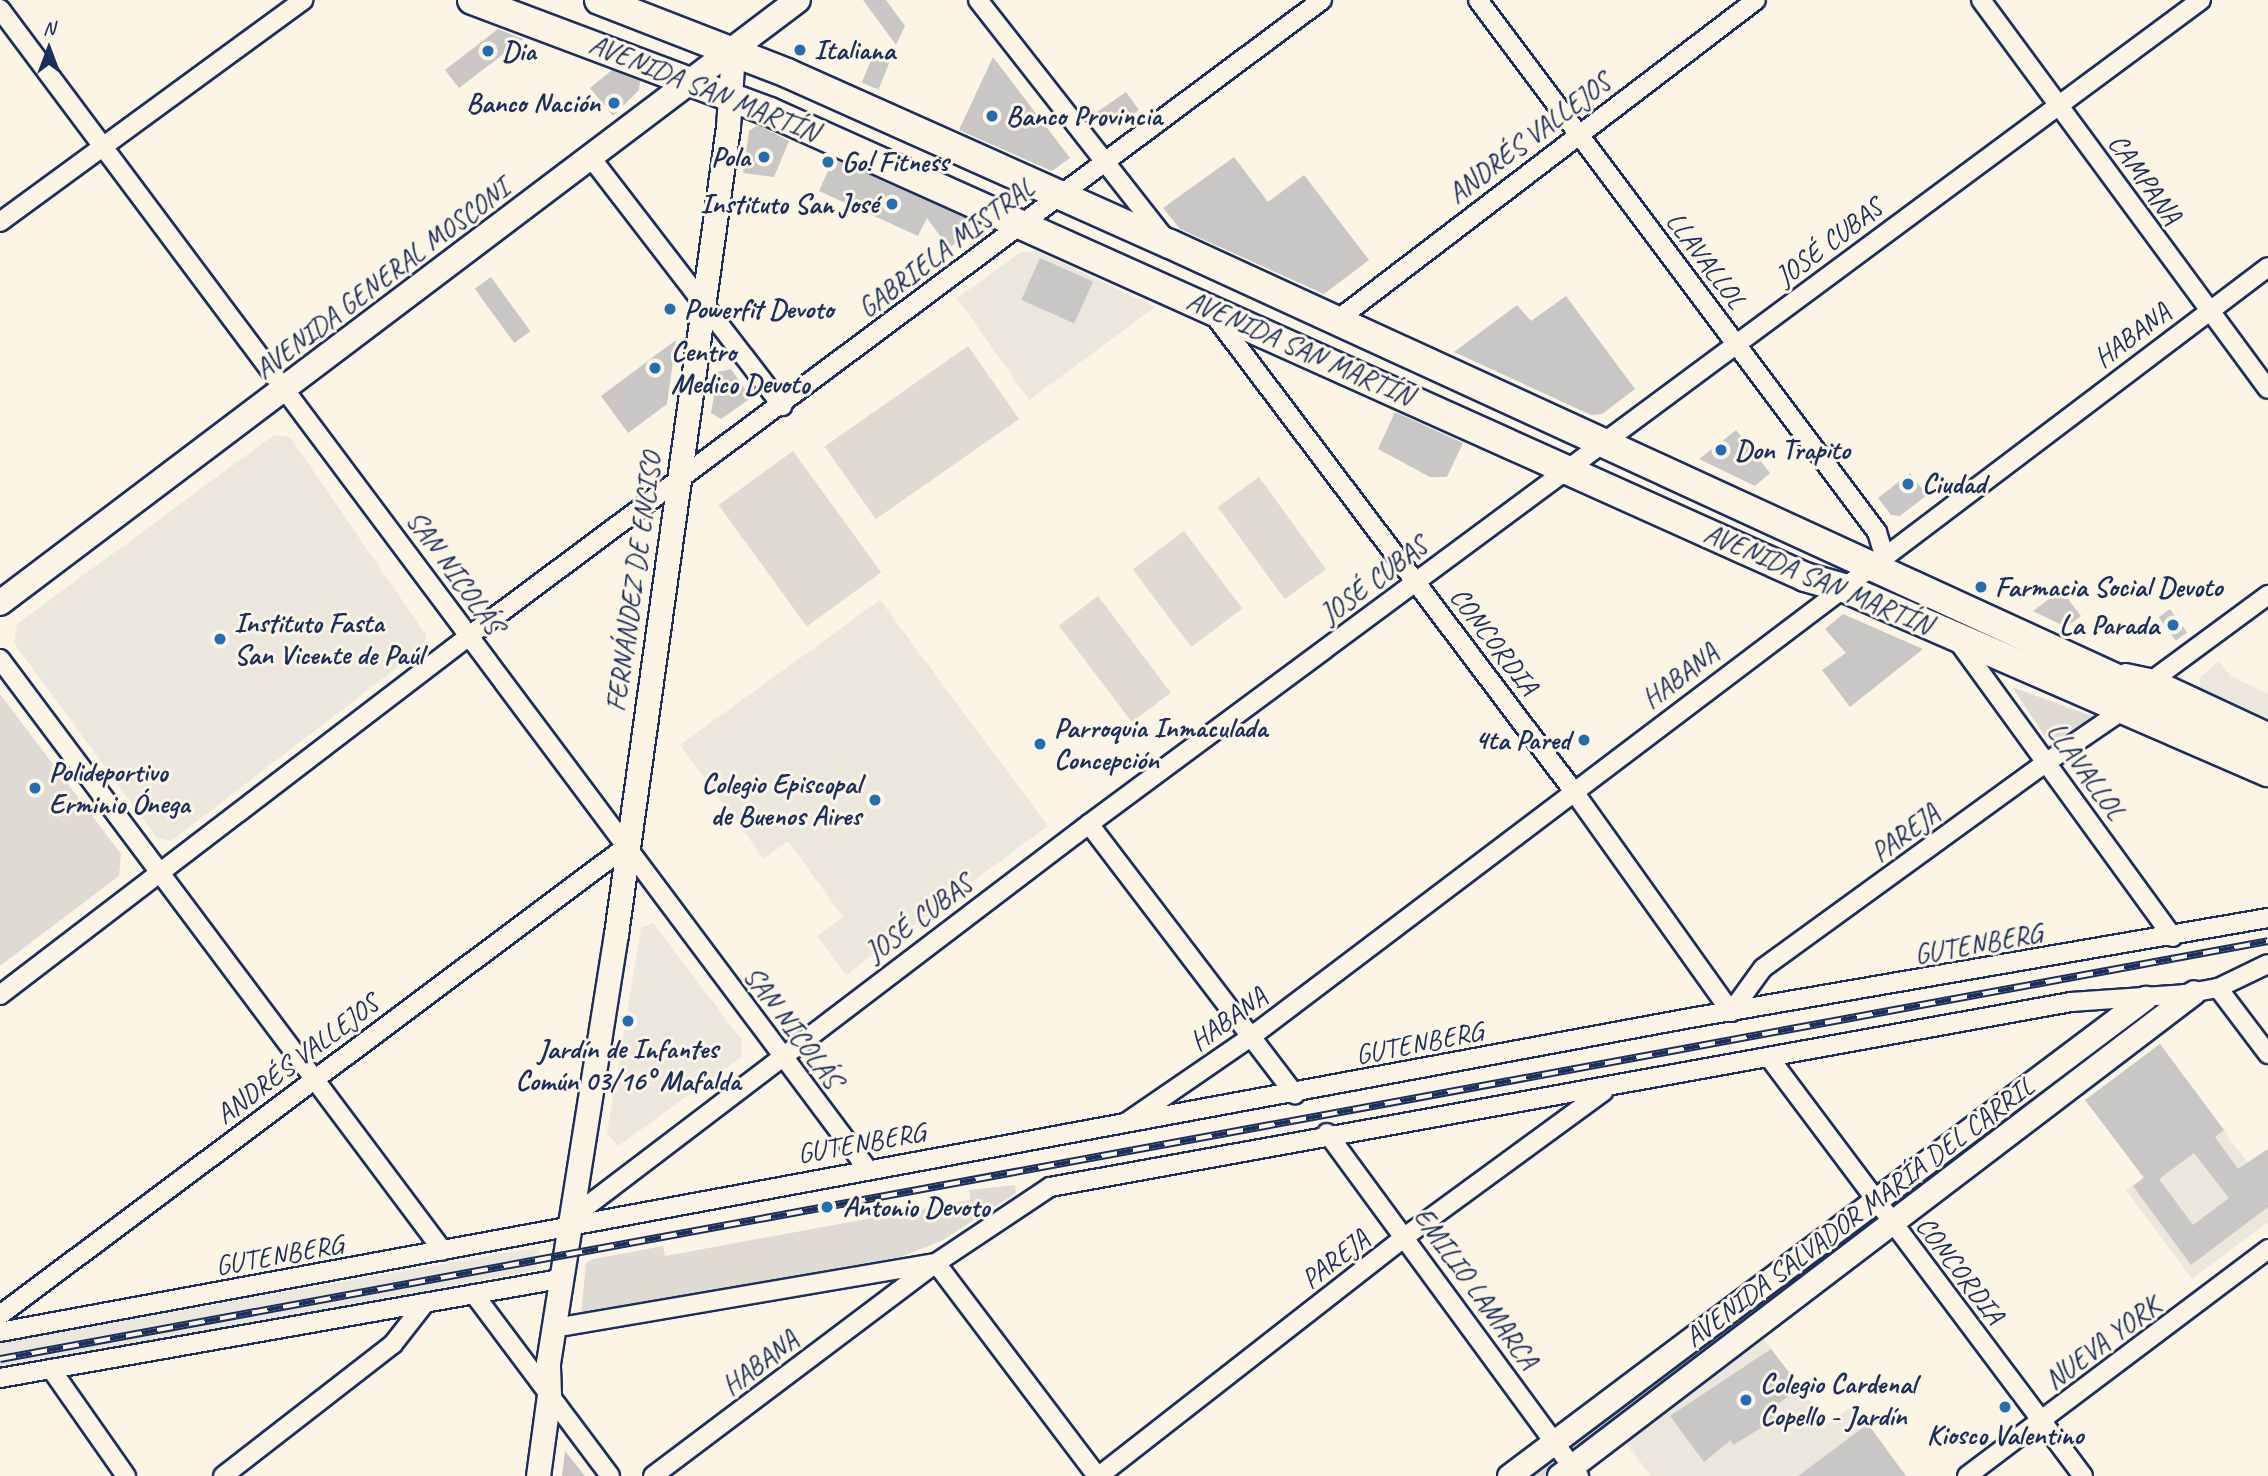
<!DOCTYPE html>
<html>
<head>
<meta charset="utf-8">
<style>
	body { margin:0 }
	#map { position:relative; width:2268px; height:1476px; overflow:hidden; background:#fcf5e5; font-family:Caveat,sans-serif }
	div>[style] { position:absolute }
	[style*='--x'] { left:calc(var(--x)*1px); top:calc(var(--y)*1px); width:calc(var(--w)*1px); rotate:calc(var(--a)*1deg) }
	.built>* { inset:0; background:#ece7dc }
	.green>* { inset:0; background:#dfdbd4; transform-origin:0 0 }
	.building>* { inset:0; background:#c8c7c6; transform-origin:0 0 }
	.roads { filter:drop-shadow(2px 0 #1b2f5e) drop-shadow(-2px 0 #1b2f5e) drop-shadow(0 2px #1b2f5e) drop-shadow(0 -2px #1b2f5e) }
	.minor>* { height:18px; margin:-9px; padding:0 9px; transform-origin:9px; border-radius:9px; background:#fcf5e5 }
	.tertiary>* { height:23px; margin:-11.5px; padding:0 11.5px; transform-origin:11.5px; border-radius:11.5px; background:#fcf5e5 }
	.secondary>* { height:24px; margin:-12px; padding:0 12px; transform-origin:12px; border-radius:12px; background:#fcf5e5 }
	.primary>* { height:28px; margin:-14px; padding:0 14px; transform-origin:14px; border-radius:14px; background:#fcf5e5 }
	.rail>* { height:8px; margin-top:-4px; transform-origin:0; background:repeating-linear-gradient(90deg,#fcf5e5 0 16px,#1b2f5e 0 32px); box-sizing:border-box; border-block:2px solid #1b2f5e }
	.dots>* { width:19px; height:19px; translate:-50% -50%; box-sizing:border-box; border:4px solid #fcf5e5; border-radius:50% }
	span { translate:-50% -50%; white-space:nowrap; text-align:center; line-height:1.15; -webkit-text-stroke:6px #fcf5e5; paint-order:stroke }
	.poi-label { font-size:28px; color:#1b2f5e; font-weight:700 }
	.left { translate:0 -50%; text-align:left }
	.right { translate:-100% -50%; text-align:right }
	.street-label { font-size:28px; color:#1b2f5e }
	.north { position:absolute; left:14px; top:14px; width:70px; height:70px; -webkit-text-stroke:5px #fcf5e5; paint-order:stroke; rotate:0deg; font-size:19px; font-weight:700; line-height:28px; text-align:center; color:#1b2f5e }
	.north::after { content:''; display:block; margin:auto; width:24px; height:32px; background:#1b2f5e; clip-path:polygon(50% 0,100% 100%,50% 72%,0 100%) }
</style>
</head>
<body>
<div id="map">
	<div class="built">
		<div style="clip-path:polygon(1037px 251px,1155px 307px,1029px 400px,957px 298px,1021px 252px)"></div>
		<div style="clip-path:polygon(274px 435px,290px 437px,426px 635px,424px 647px,171px 841px,157px 838px,14px 643px,17px 624px)"></div>
		<div style="clip-path:polygon(880px 600px,1048px 826px,846px 975px,817px 936px,843px 917px,788px 841px,764px 859px,680px 745px)"></div>
		<div style="clip-path:polygon(2219px 661px,2231px 676px,2268px 694px,2268px 718px,2200px 688px,2200px 677px)"></div>
		<div style="clip-path:polygon(653px 923px,742px 1040px,741px 1057px,618px 1146px,607px 1133px,641px 928px)"></div>
		<div style="clip-path:polygon(2160px 1044px,2247px 1162px,2268px 1149px,2268px 1222px,2192px 1279px,2126px 1190px,2144px 1177px)"></div>
		<div style="clip-path:polygon(540px 1247px,536px 1270px,0 1369px,0 1342px)"></div>
		<div style="clip-path:polygon(1764px 1339px,1828px 1424px,1853px 1405px,1906px 1476px,1651px 1476px,1626px 1443px)"></div>
	</div>
	<div class="green">
		<div style="left:968px;top:346px;width:89px;height:175px;rotate:55deg"></div>
		<div style="left:793px;top:451px;width:150px;height:92px;rotate:54deg"></div>
		<div style="left:1259px;top:477px;width:114px;height:51px;rotate:54deg"></div>
		<div style="left:1184px;top:531px;width:97px;height:64px;rotate:53deg"></div>
		<div style="left:1098px;top:596px;width:121px;height:49px;rotate:53deg"></div>
		<div style="clip-path:polygon(2012px 687px,2100px 719px,2059px 743px,2047px 739px)"></div>
		<div style="clip-path:polygon(0 694px,121px 854px,119px 876px,0 966px)"></div>
		<div style="clip-path:polygon(2089px 1041px,2105px 1062px,1559px 1476px,1509px 1476px)"></div>
		<div style="clip-path:polygon(1015px 1185px,1016px 1193px,943px 1240px,901px 1257px,581px 1313px,586px 1263px,593px 1259px,663px 1246px,665px 1256px,970px 1200px,969px 1190px)"></div>
	</div>
	<div class="building">
		<div style="clip-path:polygon(863px 0,886px 0,905px 26px,896px 45px)"></div>
		<div style="clip-path:polygon(498px 29px,523px 39px,459px 88px,445px 70px)"></div>
		<div style="left:873px;top:55px;width:18px;height:30px;rotate:22deg"></div>
		<div style="clip-path:polygon(993px 57px,1070px 158px,1052px 171px,959px 130px)"></div>
		<div style="clip-path:polygon(612px 70px,640px 81px,639px 90px,613px 116px,590px 88px)"></div>
		<div style="clip-path:polygon(1126px 92px,1139px 110px,1120px 124px,1104px 122px,1097px 112px)"></div>
		<div style="clip-path:polygon(758px 125px,789px 141px,774px 177px,743px 173px,749px 131px)"></div>
		<div style="clip-path:polygon(1234px 157px,1268px 202px,1304px 175px,1369px 260px,1324px 294px,1180px 229px,1163px 208px)"></div>
		<div style="clip-path:polygon(833px 159px,968px 219px,972px 231px,949px 248px,927px 218px,918px 236px,819px 191px)"></div>
		<div style="left:1040px;top:258px;width:58px;height:46px;rotate:24deg"></div>
		<div style="left:491px;top:277px;width:67px;height:20px;rotate:54deg"></div>
		<div style="clip-path:polygon(1566px 296px,1635px 389px,1602px 414px,1591px 415px,1454px 352px,1517px 305px,1531px 321px)"></div>
		<div style="clip-path:polygon(676px 340px,667px 404px,628px 433px,601px 396px)"></div>
		<div style="clip-path:polygon(731px 369px,751px 398px,721px 419px,711px 413px,718px 372px)"></div>
		<div style="clip-path:polygon(1395px 412px,1463px 443px,1447px 477px,1430px 477px,1378px 449px)"></div>
		<div style="clip-path:polygon(1736px 430px,1770px 473px,1755px 486px,1699px 459px)"></div>
		<div style="clip-path:polygon(1910px 473px,1927px 495px,1900px 516px,1891px 515px,1878px 498px)"></div>
		<div style="clip-path:polygon(2061px 590px,2081px 616px,2066px 627px,2033px 611px)"></div>
		<div style="left:2170px;top:609px;width:29px;height:14px;rotate:54deg"></div>
		<div style="clip-path:polygon(1843px 614px,1923px 649px,1850px 707px,1822px 670px,1846px 653px,1825px 629px)"></div>
		<div style="clip-path:polygon(evenodd,2160px 1044px,2224px 1130px,2215px 1137px,2238px 1169px,2268px 1149px,2268px 1207px,2191px 1265px,2133px 1186px,2144px 1178px,2085px 1100px,2160px 1044px,2194px 1153px,2229px 1198px,2193px 1225px,2159px 1179px,2194px 1153px)"></div>
		<div style="clip-path:polygon(1771px 1349px,1801px 1388px,1772px 1408px,1779px 1417px,1733px 1445px,1731px 1440px,1704px 1462px,1670px 1416px)"></div>
		<div style="clip-path:polygon(1868px 1424px,1906px 1476px,1798px 1476px)"></div>
		<div style="clip-path:polygon(565px 1451px,585px 1476px,562px 1476px)"></div>
	</div>
	<div class="roads">
		<div class="minor">
			<div style="--x:978;--y:0;--w:300;--a:51.9"></div>
			<div style="--x:1478;--y:0;--w:665;--a:53.13"></div>
			<div style="--x:1877;--y:532;--w:24;--a:73"></div>
			<div style="--x:1981;--y:0;--w:483;--a:53.6"></div>
			<div style="--x:0;--y:9;--w:1446;--a:53.21"></div>
			<div style="--x:592;--y:159;--w:312;--a:52.4"></div>
			<div style="--x:0;--y:222;--w:376;--a:-36.2"></div>
			<div style="--x:1214;--y:315;--w:594;--a:52.94"></div>
			<div style="--x:1572;--y:789;--w:274;--a:54.5"></div>
			<div style="--x:1337;--y:320;--w:527;--a:-37.37"></div>
			<div style="--x:1957;--y:640;--w:367;--a:54"></div>
			<div style="--x:0;--y:659;--w:739;--a:53.19"></div>
			<div style="--x:2126;--y:673;--w:29;--a:12"></div>
			<div style="--x:2154;--y:679;--w:126;--a:24.9"></div>
			<div style="--x:2154;--y:679;--w:142;--a:-36.4"></div>
			<div style="--x:1089;--y:824;--w:340;--a:52.7"></div>
			<div style="--x:2218;--y:988;--w:83;--a:52.9"></div>
			<div style="--x:0;--y:995;--w:591;--a:-37.43"></div>
			<div style="--x:469;--y:636;--w:1064;--a:-36.71"></div>
			<div style="--x:1731;--y:1012;--w:54;--a:-54"></div>
			<div style="--x:1763;--y:968;--w:351;--a:-36"></div>
			<div style="--x:2047;--y:762;--w:92;--a:-34.4"></div>
			<div style="--x:2123;--y:710;--w:7;--a:34"></div>
			<div style="--x:1771;--y:1060;--w:520;--a:53.13"></div>
			<div style="--x:1127;--y:1122;--w:152;--a:-34.5"></div>
			<div style="--x:1252;--y:1036;--w:1274;--a:-37.12"></div>
			<div style="--x:1327;--y:1133;--w:426;--a:53.7"></div>
			<div style="--x:583;--y:1209;--w:636;--a:-37.27"></div>
			<div style="--x:1089;--y:824;--w:1384;--a:-36.54"></div>
			<div style="--x:581;--y:1224;--w:1134;--a:-10.52"></div>
			<div style="--x:1696;--y:1017;--w:581;--a:-9.82"></div>
			<div style="--x:936;--y:1263;--w:267;--a:52.9"></div>
			<div style="--x:474;--y:1294;--w:227;--a:53.2"></div>
			<div style="--x:0;--y:1315;--w:783;--a:-36.8"></div>
			<div style="--x:566;--y:1326;--w:372;--a:-9.7"></div>
			<div style="--x:0;--y:1332;--w:577;--a:-10.49"></div>
			<div style="--x:51;--y:1369;--w:131;--a:55"></div>
			<div style="--x:0;--y:1378;--w:569;--a:-10.03"></div>
			<div style="--x:223;--y:1476;--w:215;--a:-37.8"></div>
			<div style="--x:393;--y:1344;--w:52;--a:-52"></div>
			<div style="--x:653;--y:1476;--w:354;--a:-37"></div>
			<div style="--x:936;--y:1263;--w:137;--a:-33.7"></div>
			<div style="--x:1050;--y:1187;--w:1038;--a:-10.27"></div>
			<div style="--x:2071;--y:1002;--w:113;--a:-4"></div>
			<div style="--x:2184;--y:994;--w:35;--a:-10"></div>
			<div style="--x:2218;--y:988;--w:55;--a:-25.6"></div>
			<div style="--x:1099;--y:1476;--w:390;--a:-38"></div>
			<div style="--x:1406;--y:1236;--w:245;--a:-36.2"></div>
			<div style="--x:1967;--y:1476;--w:377;--a:-37"></div>
		</div>
		<div class="tertiary">
			<div style="--x:538;--y:1476;--w:82;--a:-82.3"></div>
			<div style="--x:549;--y:1395;--w:32;--a:-92"></div>
			<div style="--x:548;--y:1363;--w:434;--a:-81"></div>
			<div style="--x:616;--y:934;--w:815;--a:-82.1"></div>
			<div style="--x:728;--y:127;--w:76;--a:-86.2"></div>
			<div style="--x:1509;--y:1476;--w:796;--a:-36.93"></div>
			<div style="--x:1559;--y:1476;--w:798;--a:-37.31"></div>
		</div>
		<div class="secondary">
			<div style="--x:0;--y:603;--w:1000;--a:-37.08"></div>
		</div>
		<div class="primary">
			<div style="--x:472;--y:0;--w:318;--a:20.6"></div>
			<div style="--x:770;--y:112;--w:1135;--a:24.19"></div>
			<div style="--x:1805;--y:577;--w:41;--a:15.8"></div>
			<div style="--x:1844;--y:588;--w:462;--a:23.5"></div>
			<div style="--x:599;--y:0;--w:202;--a:21.2"></div>
			<div style="--x:787;--y:73;--w:419;--a:24.1"></div>
			<div style="--x:1170;--y:244;--w:1208;--a:24.66"></div>
		</div>
	</div>
	<div class="rail">
		<div style="--x:0;--y:1359;--w:2306;--a:-10.44"></div>
	</div>
	<div class="dots">
		<div style="left:800px;top:50px;background:#1f6fb2"></div>
		<div style="left:488px;top:51px;background:#1f6fb2"></div>
		<div style="left:614px;top:103px;background:#1f6fb2"></div>
		<div style="left:992px;top:116px;background:#1f6fb2"></div>
		<div style="left:764px;top:157px;background:#1f6fb2"></div>
		<div style="left:828px;top:162px;background:#1f6fb2"></div>
		<div style="left:892px;top:204px;background:#1f6fb2"></div>
		<div style="left:670px;top:309px;background:#1f6fb2"></div>
		<div style="left:655px;top:368px;background:#1f6fb2"></div>
		<div style="left:1721px;top:450px;background:#1f6fb2"></div>
		<div style="left:1908px;top:484px;background:#1f6fb2"></div>
		<div style="left:1981px;top:587px;background:#1f6fb2"></div>
		<div style="left:2173px;top:625px;background:#1f6fb2"></div>
		<div style="left:220px;top:639px;background:#1f6fb2"></div>
		<div style="left:1584px;top:740px;background:#1f6fb2"></div>
		<div style="left:1040px;top:744px;background:#1f6fb2"></div>
		<div style="left:35px;top:788px;background:#1f6fb2"></div>
		<div style="left:875px;top:800px;background:#1f6fb2"></div>
		<div style="left:628px;top:1021px;background:#1f6fb2"></div>
		<div style="left:827px;top:1207px;background:#1f6fb2"></div>
		<div style="left:1746px;top:1400px;background:#1f6fb2"></div>
		<div style="left:2005px;top:1407px;background:#1f6fb2"></div>
	</div>
	<div class="poi-label">
		<span class="left" style="left:814px;top:50px">Italiana</span>
		<span class="left" style="left:502px;top:51px">Dia</span>
		<span class="right" style="left:600px;top:103px">Banco Nación</span>
		<span class="left" style="left:1006px;top:116px">Banco Provincia</span>
		<span class="right" style="left:750px;top:157px">Pola</span>
		<span class="left" style="left:842px;top:162px">Go! Fitness</span>
		<span class="right" style="left:878px;top:204px">Instituto San José</span>
		<span class="left" style="left:684px;top:309px">Powerfit Devoto</span>
		<span class="left" style="left:671px;top:368px">Centro<br>Medico Devoto</span>
		<span class="left" style="left:1735px;top:450px">Don Trapito</span>
		<span class="left" style="left:1922px;top:484px">Ciudad</span>
		<span class="left" style="left:1995px;top:587px">Farmacia Social Devoto</span>
		<span class="left" style="left:234px;top:639px">Instituto Fasta<br>San Vicente de Paúl</span>
		<span class="right" style="left:2159px;top:625px">La Parada</span>
		<span class="left" style="left:1054px;top:744px">Parroquia Inmaculada<br>Concepción</span>
		<span class="right" style="left:1570px;top:740px">4ta Pared</span>
		<span class="left" style="left:49px;top:788px">Polideportivo<br>Erminio Ónega</span>
		<span class="right" style="left:861px;top:800px">Colegio Episcopal<br>de Buenos Aires</span>
		<span style="left:628px;top:1065px">Jardín de Infantes<br>Común 03/16° Mafalda</span>
		<span class="left" style="left:843px;top:1207px">Antonio Devoto</span>
		<span class="left" style="left:1760px;top:1400px">Colegio Cardenal<br>Copello - Jardín</span>
		<span style="left:2005px;top:1435px">Kiosco Valentino</span>
	</div>
	<div class="street-label">
		<span style="left:704px;top:88px;rotate:22deg">AVENIDA SAN MARTÍN</span>
		<span style="left:1529px;top:138px;rotate:-37deg">ANDRÉS VALLEJOS</span>
		<span style="left:2145px;top:179px;rotate:54deg">CAMPANA</span>
		<span style="left:1829px;top:242px;rotate:-37deg">JOSÉ CUBAS</span>
		<span style="left:946px;top:248px;rotate:-37deg">GABRIELA MISTRAL</span>
		<span style="left:1706px;top:260px;rotate:53deg">LLAVALLOL</span>
		<span style="left:382px;top:279px;rotate:-37deg">AVENIDA GENERAL MOSCONI</span>
		<span style="left:2132px;top:335px;rotate:-37deg">HABANA</span>
		<span style="left:1300px;top:348px;rotate:24deg">AVENIDA SAN MARTÍN</span>
		<span style="left:455px;top:572px;rotate:54deg">SAN NICOLÁS</span>
		<span style="left:1818px;top:579px;rotate:23deg">AVENIDA SAN MARTÍN</span>
		<span style="left:1374px;top:580px;rotate:-37deg">JOSÉ CUBAS</span>
		<span style="left:634px;top:582px;rotate:-82deg">FERNÁNDEZ DE ENCISO</span>
		<span style="left:1494px;top:641px;rotate:53deg">CONCORDIA</span>
		<span style="left:1680px;top:676px;rotate:-37deg">HABANA</span>
		<span style="left:2086px;top:771px;rotate:54deg">LLAVALLOL</span>
		<span style="left:1905px;top:833px;rotate:-36deg">PAREJA</span>
		<span style="left:919px;top:918px;rotate:-37deg">JOSÉ CUBAS</span>
		<span style="left:1978px;top:944px;rotate:-10deg">GUTENBERG</span>
		<span style="left:1228px;top:1019px;rotate:-36deg">HABANA</span>
		<span style="left:793px;top:1027px;rotate:53deg">SAN NICOLÁS</span>
		<span style="left:1419px;top:1043px;rotate:-11deg">GUTENBERG</span>
		<span style="left:297px;top:1059px;rotate:-37deg">ANDRÉS VALLEJOS</span>
		<span style="left:861px;top:1143px;rotate:-10deg">GUTENBERG</span>
		<span style="left:1859px;top:1212px;rotate:-37deg">AVENIDA SALVADOR MARÍA DEL CARRIL</span>
		<span style="left:279px;top:1255px;rotate:-10deg">GUTENBERG</span>
		<span style="left:1335px;top:1259px;rotate:-38deg">PAREJA</span>
		<span style="left:1960px;top:1270px;rotate:53deg">CONCORDIA</span>
		<span style="left:1476px;top:1288px;rotate:54deg">EMILIO LAMARCA</span>
		<span style="left:2102px;top:1343px;rotate:-37deg">NUEVA YORK</span>
		<span style="left:760px;top:1363px;rotate:-37deg">HABANA</span>
	</div>
	<div class="north">N</div>
</div>
</body>
</html>
